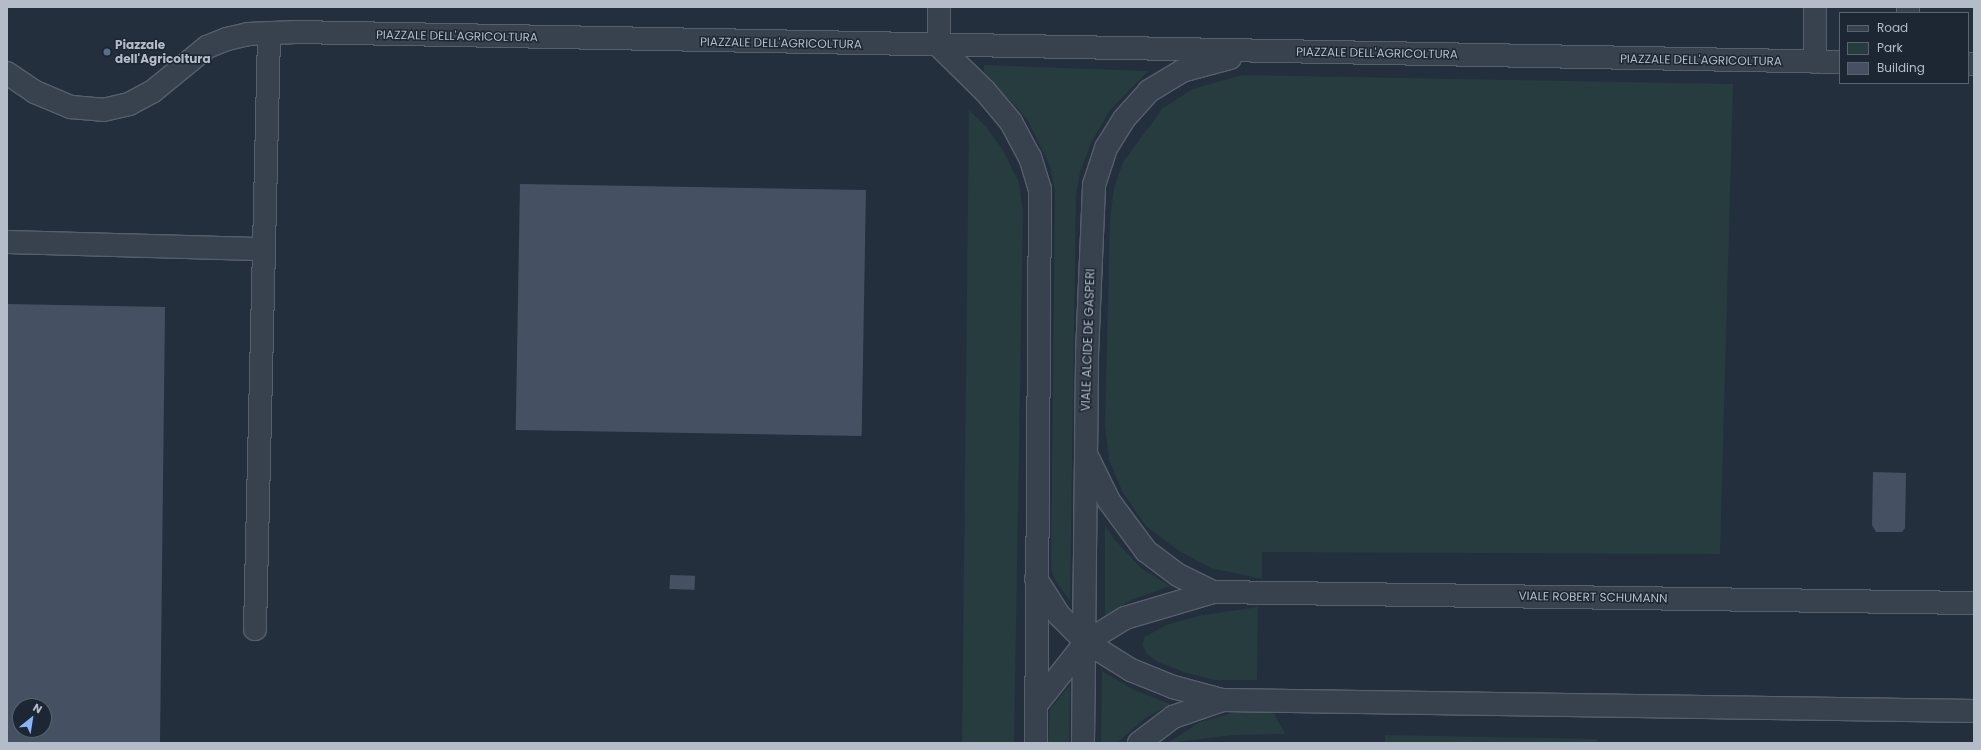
<!DOCTYPE html>
<html>
<head>
<meta charset="utf-8">
<style>
	body { margin:0 }
	#map { position:relative; width:1981px; height:750px; overflow:hidden; background:#242f3e; font-family:Poppins,sans-serif }
	div>[style] { position:absolute }
	[style*='--x'] { left:calc(var(--x)*1px); top:calc(var(--y)*1px); width:calc(var(--w)*1px); rotate:calc(var(--a)*1deg) }
	.green>* { inset:0; background:#263c3f }
	.building>* { inset:0; background:#455162; transform-origin:0 0 }
	.roads { filter:drop-shadow(1px 0 #565f6c) drop-shadow(-1px 0 #565f6c) drop-shadow(0 1px #565f6c) drop-shadow(0 -1px #565f6c) }
	.minor>* { height:22px; margin:-11px; padding:0 11px; transform-origin:11px; border-radius:11px; background:#38414e }
	.dots>* { width:11px; height:11px; translate:-50% -50%; box-sizing:border-box; border:2px solid #1d2633; border-radius:50% }
	span { translate:-50% -50%; white-space:nowrap; text-align:center; line-height:1.15; -webkit-text-stroke:3px #1d2633; paint-order:stroke }
	.street-label { font-size:12px; color:#b4bcc9 }
	.poi-label { font-size:12px; color:#b4bcc9; font-weight:700 }
	.left { translate:0 -50%; text-align:left }
	.frame { position:absolute; inset:0; border:8px solid #b4bcc9; pointer-events:none }
	.legend { position:absolute; left:1839px; top:12px; width:130px; height:72px; box-sizing:border-box; background:#1d2633; border:1px solid #59626f; margin:0; padding:5px 7px; list-style:none; font-size:12px; color:#b4bcc9 }
	.legend li { display:flex; align-items:center; gap:8px; height:20px }
	.legend b { width:20px; border:1px solid #59626f }
	.north { position:absolute; left:12px; top:698px; width:40px; height:40px; box-sizing:border-box; background:#1d2633; border:1px solid #59626f; border-radius:50%; rotate:30deg; font-size:11px; font-weight:700; line-height:16px; text-align:center; color:#b4bcc9 }
	.north::after { content:''; display:block; margin:auto; width:14px; height:18px; background:#8ab4f8; clip-path:polygon(50% 0,100% 100%,50% 72%,0 100%) }
</style>
</head>
<body>
<div id="map">
	<div class="green">
		<div style="clip-path:polygon(984px 65px,1148px 71px,1110px 110px,1092px 141px,1080px 172px,1076px 195px,1070px 600px,1056px 582px,1051px 569px,1055px 190px,1050px 166px,1027px 119px,984px 73px)"></div>
		<div style="clip-path:polygon(1242px 75px,1733px 84px,1720px 554px,1262px 552px,1262px 579px,1211px 568px,1179px 551px,1146px 526px,1123px 493px,1109px 460px,1105px 425px,1110px 220px,1114px 188px,1123px 162px,1163px 108px,1193px 89px)"></div>
		<div style="clip-path:polygon(969px 110px,986px 127px,1003px 150px,1019px 183px,1023px 213px,1014px 743px,962px 743px)"></div>
		<div style="clip-path:polygon(1105px 525px,1114px 539px,1141px 568px,1170px 586px,1131px 600px,1105px 616px)"></div>
		<div style="clip-path:polygon(1258px 607px,1257px 680px,1213px 680px,1184px 672px,1158px 662px,1147px 654px,1142px 645px,1145px 637px,1166px 625px,1198px 616px)"></div>
		<div style="clip-path:polygon(1102px 671px,1132px 689px,1170px 704px,1144px 719px,1117px 743px,1101px 743px)"></div>
		<div style="clip-path:polygon(1070px 685px,1069px 743px,1048px 743px,1050px 709px)"></div>
		<div style="clip-path:polygon(1273px 711px,1285px 734px,1233px 735px,1168px 743px,1200px 722px,1233px 713px)"></div>
		<div style="clip-path:polygon(1385px 735px,1597px 739px,1597px 743px,1385px 743px)"></div>
	</div>
	<div class="building">
		<div style="left:520px;top:184px;width:346px;height:246px;rotate:1deg"></div>
		<div style="clip-path:polygon(evenodd,7px 304px,165px 307px,160px 743px,7px 743px,7px 304px,20px 706px,44px 706px,44px 730px,20px 730px,20px 706px)"></div>
		<div style="clip-path:polygon(1873px 472px,1906px 473px,1905px 528px,1902px 532px,1876px 532px,1872px 525px)"></div>
		<div style="left:670px;top:575px;width:25px;height:14px;rotate:2deg"></div>
	</div>
	<div class="roads">
		<div class="minor">
			<div style="--x:1815;--y:7;--w:55;--a:90"></div>
			<div style="--x:1908;--y:7;--w:6;--a:90"></div>
			<div style="--x:939;--y:46;--w:64;--a:44.4"></div>
			<div style="--x:985;--y:91;--w:40;--a:50"></div>
			<div style="--x:1011;--y:122;--w:40;--a:62"></div>
			<div style="--x:1030;--y:157;--w:34;--a:73"></div>
			<div style="--x:1040;--y:189;--w:554;--a:90.41"></div>
			<div style="--x:939;--y:46;--w:39;--a:-90"></div>
			<div style="--x:1968;--y:64;--w:6;--a:0"></div>
			<div style="--x:7;--y:73;--w:34;--a:34"></div>
			<div style="--x:35;--y:92;--w:39;--a:23"></div>
			<div style="--x:71;--y:107;--w:32;--a:5"></div>
			<div style="--x:103;--y:110;--w:27;--a:-13"></div>
			<div style="--x:129;--y:104;--w:26;--a:-28"></div>
			<div style="--x:152;--y:92;--w:71;--a:-39.3"></div>
			<div style="--x:207;--y:47;--w:22;--a:-22"></div>
			<div style="--x:227;--y:39;--w:22;--a:-13"></div>
			<div style="--x:248;--y:34;--w:48;--a:-2.4"></div>
			<div style="--x:296;--y:32;--w:1544;--a:1.11"></div>
			<div style="--x:7;--y:242;--w:257;--a:1.6"></div>
			<div style="--x:1088;--y:458;--w:48;--a:64"></div>
			<div style="--x:1109;--y:501;--w:62;--a:53.5"></div>
			<div style="--x:1146;--y:551;--w:40;--a:37"></div>
			<div style="--x:1178;--y:575;--w:39;--a:26"></div>
			<div style="--x:1036;--y:579;--w:43;--a:57.4"></div>
			<div style="--x:1059;--y:615;--w:38;--a:45"></div>
			<div style="--x:1086;--y:642;--w:53;--a:31.9"></div>
			<div style="--x:1131;--y:670;--w:45;--a:22"></div>
			<div style="--x:1173;--y:687;--w:51;--a:14.9"></div>
			<div style="--x:1222;--y:700;--w:752;--a:0.84"></div>
			<div style="--x:255;--y:629;--w:596;--a:-88.65"></div>
			<div style="--x:1036;--y:705;--w:80;--a:-51.6"></div>
			<div style="--x:1086;--y:642;--w:46;--a:-31.6"></div>
			<div style="--x:1125;--y:618;--w:92;--a:-16.5"></div>
			<div style="--x:1213;--y:592;--w:761;--a:0.83"></div>
			<div style="--x:1083;--y:743;--w:389;--a:-89.4"></div>
			<div style="--x:1087;--y:354;--w:169;--a:-87.6"></div>
			<div style="--x:1094;--y:185;--w:39;--a:-72"></div>
			<div style="--x:1106;--y:148;--w:34;--a:-58"></div>
			<div style="--x:1124;--y:119;--w:38;--a:-48"></div>
			<div style="--x:1149;--y:91;--w:39;--a:-31"></div>
			<div style="--x:1182;--y:71;--w:50;--a:-15.2"></div>
			<div style="--x:1139;--y:743;--w:43;--a:-37.4"></div>
			<div style="--x:1173;--y:717;--w:52;--a:-19.1"></div>
		</div>
	</div>
	<div class="dots">
		<div style="left:107px;top:52px;background:#5c6f8a"></div>
	</div>
	<div class="street-label">
		<span style="left:457px;top:36px;rotate:1deg">PIAZZALE DELL'AGRICOLTURA</span>
		<span style="left:781px;top:43px;rotate:1deg">PIAZZALE DELL'AGRICOLTURA</span>
		<span style="left:1377px;top:53px;rotate:1deg">PIAZZALE DELL'AGRICOLTURA</span>
		<span style="left:1701px;top:60px;rotate:1deg">PIAZZALE DELL'AGRICOLTURA</span>
		<span style="left:1088px;top:340px;rotate:-88deg">VIALE ALCIDE DE GASPERI</span>
		<span style="left:1593px;top:597px;rotate:1deg">VIALE ROBERT SCHUMANN</span>
	</div>
	<div class="poi-label">
		<span class="left" style="left:115px;top:52px">Piazzale<br>dell'Agricoltura</span>
	</div>
	<div class="frame"></div>
	<ul class="legend">
	<li><b style="height:5px;background:#38414e"></b>Road</li>
	<li><b style="height:11px;background:#263c3f"></b>Park</li>
	<li><b style="height:11px;background:#455162"></b>Building</li>
	</ul>
	<div class="north">N</div>
</div>
</body>
</html>
